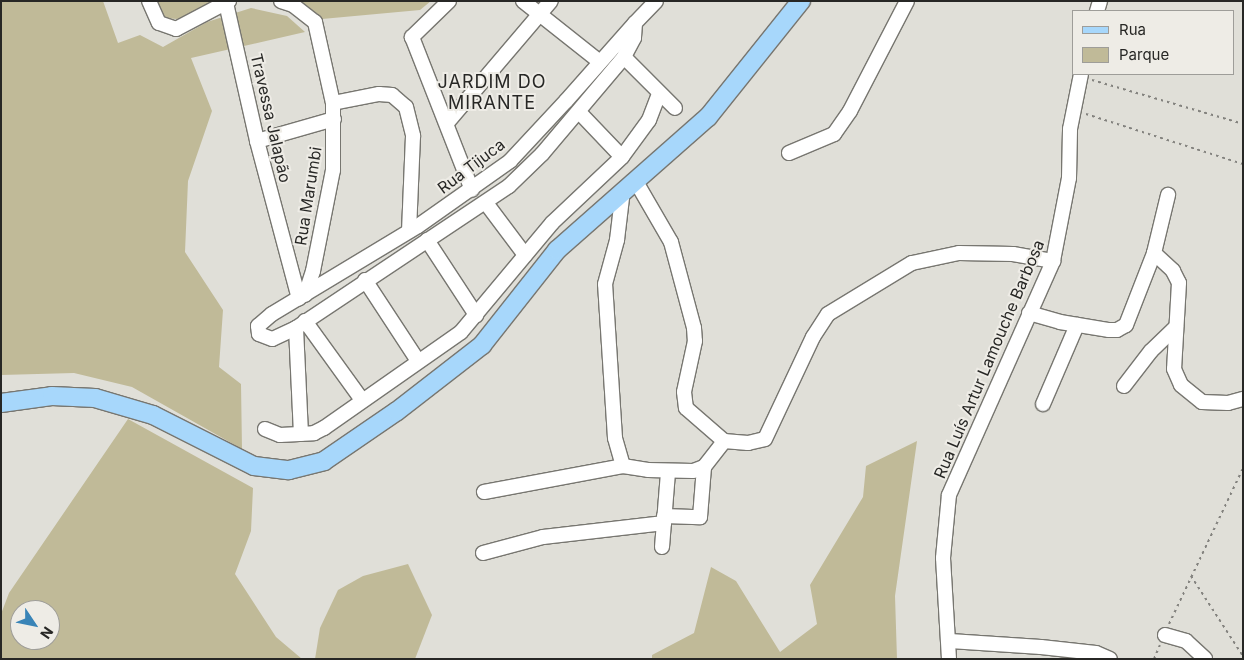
<!DOCTYPE html>
<html>
<head>
<meta charset="utf-8">
<style>
	body { margin:0 }
	#map { position:relative; width:1244px; height:660px; overflow:hidden; background:#e0dfd8; font-family:Inter,sans-serif }
	div>[style] { position:absolute }
	[style*='--x'] { left:calc(var(--x)*1px); top:calc(var(--y)*1px); width:calc(var(--w)*1px); rotate:calc(var(--a)*1deg) }
	.green>* { inset:0; background:#c0ba98 }
	.path>* { height:2px; margin-top:-1px; transform-origin:0; background:repeating-linear-gradient(90deg,#83827e 0 2.5px,transparent 0 6.5px) }
	.roads { filter:drop-shadow(1px 0 #777670) drop-shadow(-1px 0 #777670) drop-shadow(0 1px #777670) drop-shadow(0 -1px #777670) }
	.minor>* { height:14px; margin:-7px; padding:0 7px; transform-origin:7px; border-radius:7px; background:#fff }
	.major>* { height:18px; margin:-9px; padding:0 9px; transform-origin:9px; border-radius:9px; background:#a7d7fb }
	span { translate:-50% -50%; white-space:nowrap; text-align:center; line-height:1.15; -webkit-text-stroke:4px #eeece6; paint-order:stroke }
	.street-label { font-size:16px; color:#272725 }
	.neighbourhood-label { font-size:18px; color:#272725; letter-spacing:1px }
	.frame { position:absolute; inset:0; border:2px solid #272725; pointer-events:none }
	.legend { position:absolute; left:1072px; top:10px; width:162px; height:65px; box-sizing:border-box; background:#eeece6; border:1px solid #9e9d99; margin:0; padding:6px 9px; list-style:none; font-size:15px; color:#272725 }
	.legend li { display:flex; align-items:center; gap:10px; height:25px }
	.legend b { width:25px; border:1px solid #9e9d99 }
	.north { position:absolute; left:10px; top:600px; width:50px; height:50px; box-sizing:border-box; background:#eeece6; border:1px solid #9e9d99; border-radius:50%; rotate:124deg; font-size:14px; font-weight:700; line-height:20px; text-align:center; color:#272725 }
	.north::after { content:''; display:block; margin:auto; width:18px; height:22px; background:#3984b7; clip-path:polygon(50% 0,100% 100%,50% 72%,0 100%) }
</style>
</head>
<body>
<div id="map">
	<div class="green">
		<div style="clip-path:polygon(1px 1px,103px 1px,118px 43px,140px 35px,163px 47px,207px 22px,251px 8px,287px 16px,305px 32px,191px 58px,212px 111px,188px 181px,185px 252px,223px 310px,219px 367px,241px 384px,242px 449px,132px 387px,74px 373px,1px 375px)"></div>
		<div style="clip-path:polygon(158px 1px,216px 1px,193px 15px,177px 19px,163px 18px)"></div>
		<div style="clip-path:polygon(291px 1px,431px 1px,420px 10px,322px 19px)"></div>
		<div style="clip-path:polygon(evenodd,128px 419px,253px 488px,251px 531px,235px 574px,276px 637px,302px 659px,1px 659px,1px 614px,9px 593px,128px 419px,20px 610px,50px 610px,50px 640px,20px 640px,20px 610px)"></div>
		<div style="clip-path:polygon(917px 441px,895px 596px,897px 659px,652px 659px,652px 655px,694px 633px,711px 567px,736px 581px,780px 652px,817px 624px,810px 585px,863px 497px,866px 466px)"></div>
		<div style="clip-path:polygon(408px 564px,432px 615px,415px 659px,315px 659px,320px 628px,338px 590px,363px 576px)"></div>
	</div>
	<div class="path">
		<div style="--x:1092;--y:80;--w:157;--a:16.2"></div>
		<div style="--x:1086;--y:114;--w:165;--a:17.7"></div>
		<div style="--x:1191;--y:576;--w:95;--a:57"></div>
		<div style="--x:1169;--y:624;--w:173;--a:-64.6"></div>
		<div style="--x:1154;--y:659;--w:15;--a:-67"></div>
	</div>
	<div class="roads">
		<div class="minor">
			<div style="--x:149;--y:1;--w:24;--a:66"></div>
			<div style="--x:159;--y:23;--w:18;--a:19"></div>
			<div style="--x:176;--y:29;--w:60;--a:-27.8"></div>
			<div style="--x:281;--y:1;--w:13;--a:18"></div>
			<div style="--x:293;--y:5;--w:28;--a:38"></div>
			<div style="--x:315;--y:22;--w:83;--a:77.5"></div>
			<div style="--x:333;--y:103;--w:67;--a:90"></div>
			<div style="--x:333;--y:170;--w:103;--a:101.2"></div>
			<div style="--x:313;--y:271;--w:25;--a:108"></div>
			<div style="--x:449;--y:1;--w:52;--a:135.8"></div>
			<div style="--x:412;--y:37;--w:164;--a:68.6"></div>
			<div style="--x:523;--y:1;--w:98;--a:38.4"></div>
			<div style="--x:226;--y:3;--w:141;--a:77.3"></div>
			<div style="--x:257;--y:141;--w:163;--a:75.1"></div>
			<div style="--x:1097;--y:11;--w:10;--a:-73"></div>
			<div style="--x:635;--y:23;--w:15;--a:94"></div>
			<div style="--x:634;--y:38;--w:21;--a:118"></div>
			<div style="--x:624;--y:57;--w:127;--a:130.2"></div>
			<div style="--x:542;--y:154;--w:46;--a:135.9"></div>
			<div style="--x:509;--y:186;--w:256;--a:146.3"></div>
			<div style="--x:296;--y:328;--w:26;--a:155"></div>
			<div style="--x:272;--y:339;--w:14;--a:-159"></div>
			<div style="--x:259;--y:334;--w:8;--a:-97"></div>
			<div style="--x:258;--y:326;--w:18;--a:-41"></div>
			<div style="--x:272;--y:314;--w:170;--a:-31.1"></div>
			<div style="--x:418;--y:226;--w:113;--a:-35.2"></div>
			<div style="--x:510;--y:161;--w:82;--a:-47"></div>
			<div style="--x:566;--y:101;--w:104;--a:-48.5"></div>
			<div style="--x:635;--y:23;--w:30;--a:-46"></div>
			<div style="--x:624;--y:57;--w:72;--a:45"></div>
			<div style="--x:333;--y:103;--w:47;--a:-11.1"></div>
			<div style="--x:379;--y:94;--w:13;--a:4"></div>
			<div style="--x:392;--y:95;--w:18;--a:41"></div>
			<div style="--x:406;--y:107;--w:30;--a:76"></div>
			<div style="--x:413;--y:136;--w:95;--a:92.4"></div>
			<div style="--x:579;--y:112;--w:62;--a:46.3"></div>
			<div style="--x:447;--y:123;--w:160;--a:-49.6"></div>
			<div style="--x:257;--y:141;--w:80;--a:-15.9"></div>
			<div style="--x:789;--y:153;--w:49;--a:-22.9"></div>
			<div style="--x:834;--y:134;--w:28;--a:-55"></div>
			<div style="--x:850;--y:111;--w:124;--a:-62.6"></div>
			<div style="--x:635;--y:180;--w:72;--a:59.9"></div>
			<div style="--x:671;--y:242;--w:89;--a:75"></div>
			<div style="--x:694;--y:328;--w:13;--a:86"></div>
			<div style="--x:695;--y:341;--w:52;--a:102.2"></div>
			<div style="--x:684;--y:392;--w:16;--a:83"></div>
			<div style="--x:686;--y:408;--w:50;--a:41"></div>
			<div style="--x:724;--y:441;--w:24;--a:5"></div>
			<div style="--x:748;--y:443;--w:17;--a:-13"></div>
			<div style="--x:765;--y:439;--w:113;--a:-64.8"></div>
			<div style="--x:813;--y:337;--w:27;--a:-57"></div>
			<div style="--x:828;--y:314;--w:98;--a:-31.3"></div>
			<div style="--x:912;--y:263;--w:48;--a:-12"></div>
			<div style="--x:959;--y:253;--w:54;--a:1.1"></div>
			<div style="--x:1013;--y:254;--w:41;--a:9.9"></div>
			<div style="--x:486;--y:203;--w:65;--a:53.1"></div>
			<div style="--x:427;--y:240;--w:90;--a:56.8"></div>
			<div style="--x:1154;--y:253;--w:26;--a:43"></div>
			<div style="--x:1173;--y:271;--w:13;--a:63"></div>
			<div style="--x:1179;--y:283;--w:86;--a:93.3"></div>
			<div style="--x:1174;--y:369;--w:17;--a:66"></div>
			<div style="--x:1181;--y:385;--w:27;--a:39"></div>
			<div style="--x:1202;--y:402;--w:26;--a:2"></div>
			<div style="--x:1228;--y:403;--w:16;--a:-15"></div>
			<div style="--x:365;--y:280;--w:97;--a:56.8"></div>
			<div style="--x:1029;--y:313;--w:32;--a:16"></div>
			<div style="--x:1060;--y:322;--w:50;--a:9.3"></div>
			<div style="--x:1109;--y:330;--w:8;--a:0"></div>
			<div style="--x:1117;--y:330;--w:10;--a:-29"></div>
			<div style="--x:1126;--y:325;--w:77;--a:-68.7"></div>
			<div style="--x:1154;--y:253;--w:60;--a:-76.4"></div>
			<div style="--x:305;--y:321;--w:97;--a:54.2"></div>
			<div style="--x:296;--y:328;--w:106;--a:87.3"></div>
			<div style="--x:1124;--y:386;--w:44;--a:-52.4"></div>
			<div style="--x:1151;--y:351;--w:35;--a:-44"></div>
			<div style="--x:1043;--y:404;--w:86;--a:-66.7"></div>
			<div style="--x:265;--y:429;--w:16;--a:22"></div>
			<div style="--x:280;--y:435;--w:34;--a:-3"></div>
			<div style="--x:314;--y:433;--w:11;--a:-27"></div>
			<div style="--x:324;--y:428;--w:167;--a:-35"></div>
			<div style="--x:461;--y:332;--w:142;--a:-50.1"></div>
			<div style="--x:552;--y:223;--w:96;--a:-43.3"></div>
			<div style="--x:622;--y:157;--w:46;--a:-53.9"></div>
			<div style="--x:649;--y:120;--w:28;--a:-69"></div>
			<div style="--x:623;--y:466;--w:29;--a:-106"></div>
			<div style="--x:615;--y:438;--w:154;--a:-93.7"></div>
			<div style="--x:605;--y:284;--w:46;--a:-74.7"></div>
			<div style="--x:617;--y:240;--w:50;--a:-83.2"></div>
			<div style="--x:484;--y:492;--w:141;--a:-10.6"></div>
			<div style="--x:623;--y:466;--w:25;--a:9"></div>
			<div style="--x:648;--y:470;--w:45;--a:1.3"></div>
			<div style="--x:693;--y:471;--w:12;--a:-20"></div>
			<div style="--x:704;--y:467;--w:33;--a:-52"></div>
			<div style="--x:664;--y:516;--w:36;--a:2"></div>
			<div style="--x:700;--y:517;--w:50;--a:-85.4"></div>
			<div style="--x:662;--y:547;--w:75;--a:-85.4"></div>
			<div style="--x:483;--y:553;--w:62;--a:-14.9"></div>
			<div style="--x:543;--y:537;--w:122;--a:-6.6"></div>
			<div style="--x:1165;--y:635;--w:22;--a:16"></div>
			<div style="--x:1186;--y:641;--w:26;--a:43"></div>
			<div style="--x:950;--y:641;--w:91;--a:3.8"></div>
			<div style="--x:1041;--y:647;--w:55;--a:6.2"></div>
			<div style="--x:1096;--y:653;--w:15;--a:23"></div>
			<div style="--x:949;--y:659;--w:101;--a:-93.4"></div>
			<div style="--x:943;--y:558;--w:63;--a:-84.6"></div>
			<div style="--x:949;--y:495;--w:256;--a:-66"></div>
			<div style="--x:1053;--y:261;--w:85;--a:-79.1"></div>
			<div style="--x:1069;--y:178;--w:49;--a:-88.8"></div>
			<div style="--x:1070;--y:129;--w:56;--a:-78.7"></div>
		</div>
		<div class="major">
			<div style="--x:1;--y:403;--w:51;--a:-7.8"></div>
			<div style="--x:52;--y:396;--w:43;--a:2.7"></div>
			<div style="--x:95;--y:398;--w:60;--a:16.3"></div>
			<div style="--x:153;--y:415;--w:113;--a:26.8"></div>
			<div style="--x:254;--y:466;--w:35;--a:7"></div>
			<div style="--x:289;--y:470;--w:36;--a:-14"></div>
			<div style="--x:324;--y:461;--w:88;--a:-34.4"></div>
			<div style="--x:397;--y:411;--w:108;--a:-37.8"></div>
			<div style="--x:482;--y:345;--w:121;--a:-51.7"></div>
			<div style="--x:557;--y:250;--w:201;--a:-41.4"></div>
			<div style="--x:708;--y:117;--w:149;--a:-51.3"></div>
		</div>
	</div>
	<div class="street-label">
		<span style="left:271px;top:118px;rotate:77deg">Travessa Jalapão</span>
		<span style="left:471px;top:166px;rotate:-37deg">Rua Tijuca</span>
		<span style="left:308px;top:196px;rotate:-81deg">Rua Marumbi</span>
		<span style="left:989px;top:359px;rotate:-67deg">Rua Luís Artur Lamouche Barbosa</span>
	</div>
	<div class="neighbourhood-label">
		<span style="left:492px;top:93px">JARDIM DO<br>MIRANTE</span>
	</div>
	<div class="frame"></div>
	<ul class="legend">
	<li><b style="height:6px;background:#a7d7fb"></b>Rua</li>
	<li><b style="height:14px;background:#c0ba98"></b>Parque</li>
	</ul>
	<div class="north">N</div>
</div>
</body>
</html>
